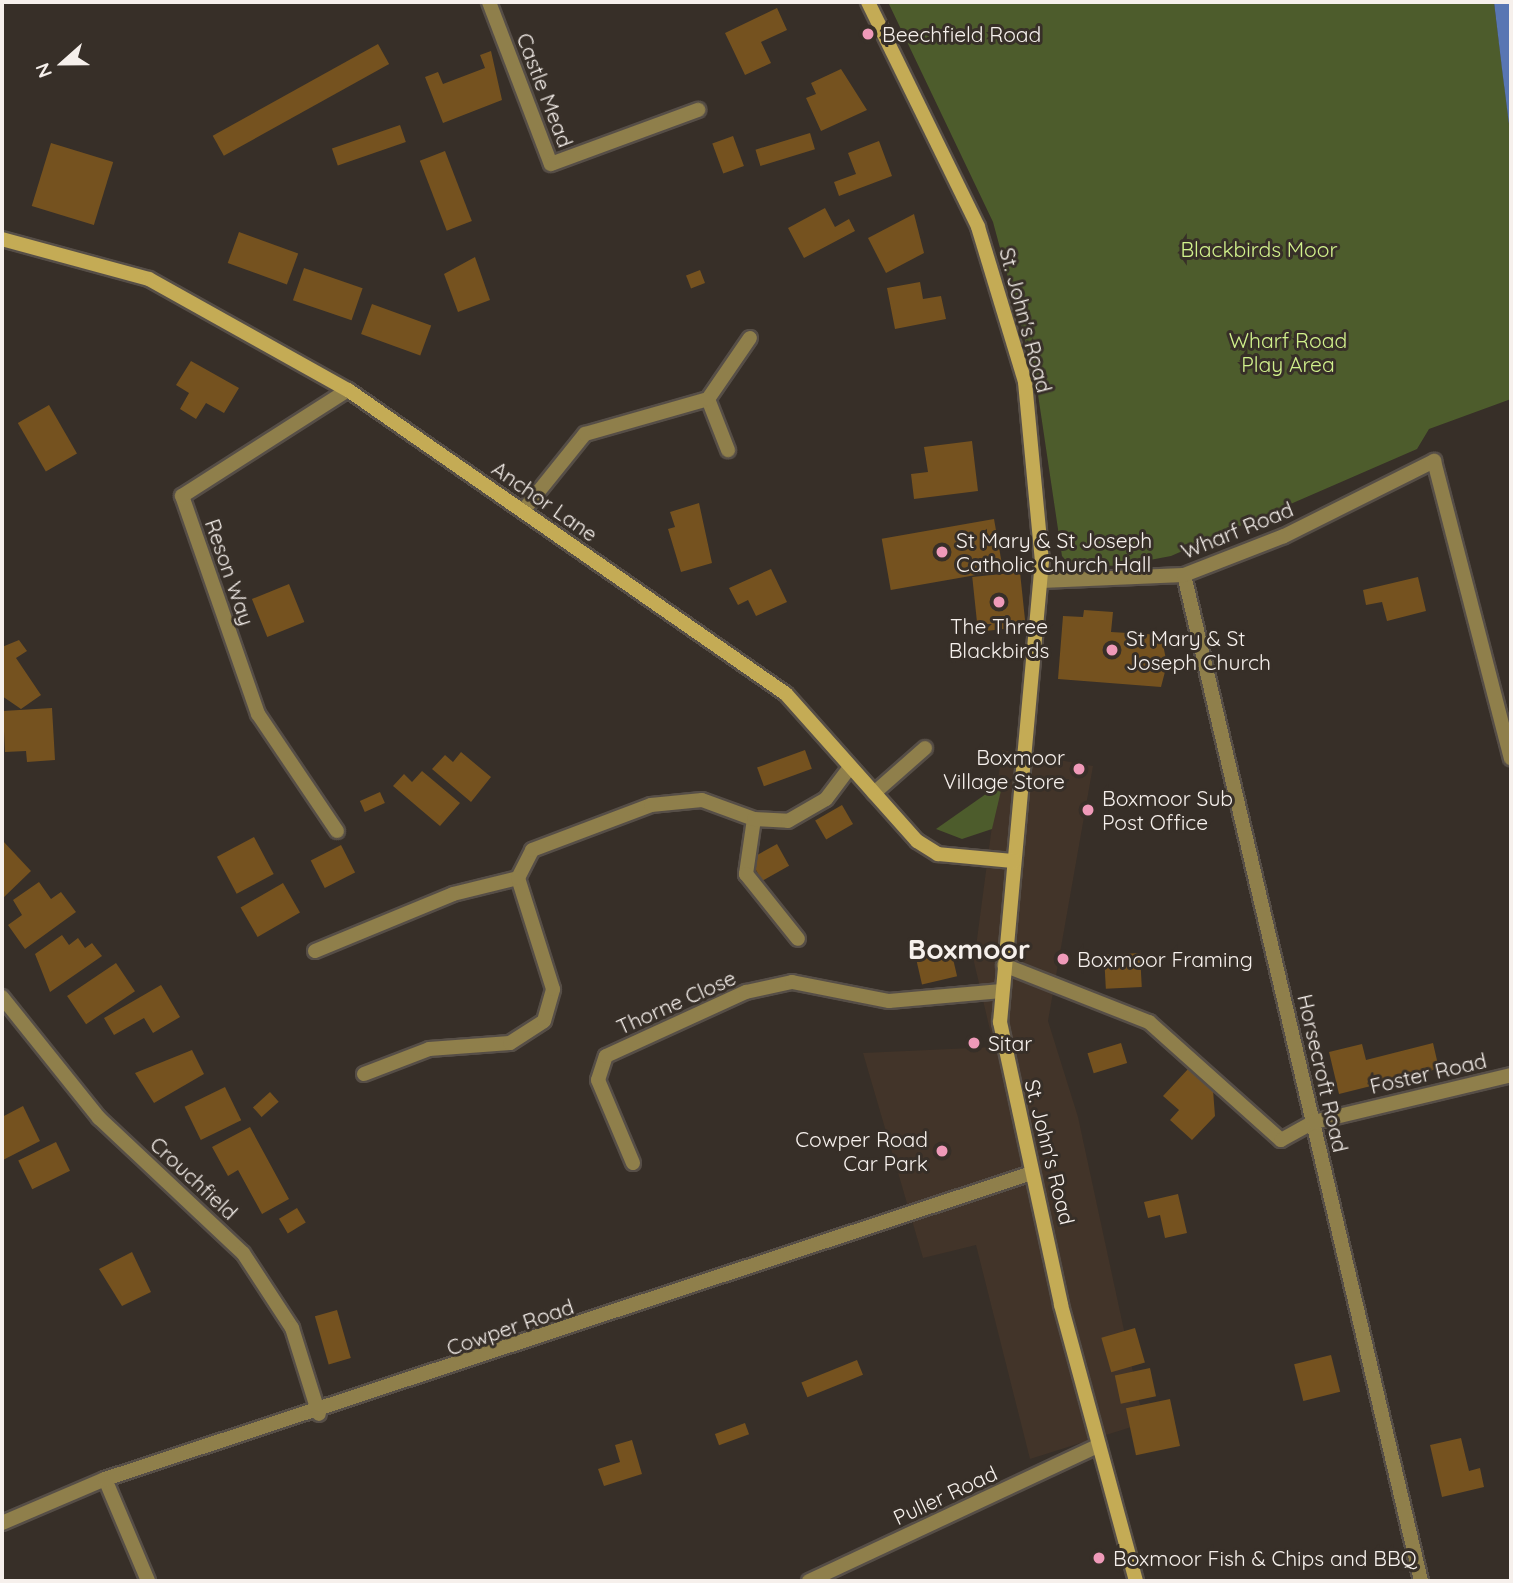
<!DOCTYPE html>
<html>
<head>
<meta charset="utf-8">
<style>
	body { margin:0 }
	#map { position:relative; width:1513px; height:1583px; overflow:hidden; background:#372f28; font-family:Quicksand,sans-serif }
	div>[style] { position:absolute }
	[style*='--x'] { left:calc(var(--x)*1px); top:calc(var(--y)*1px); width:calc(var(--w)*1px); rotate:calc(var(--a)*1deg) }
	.built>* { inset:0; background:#423429 }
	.green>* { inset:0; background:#4d5c2c }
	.water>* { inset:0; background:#5876b3 }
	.building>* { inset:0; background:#75521f; transform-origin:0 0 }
	.roads { filter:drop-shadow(2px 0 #564e47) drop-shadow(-2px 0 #564e47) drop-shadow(0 2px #564e47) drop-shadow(0 -2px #564e47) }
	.street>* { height:14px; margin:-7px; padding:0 7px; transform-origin:7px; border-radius:7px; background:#8f7f4b }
	.secondary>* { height:14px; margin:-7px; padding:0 7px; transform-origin:7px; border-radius:7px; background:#c4ab55 }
	.dots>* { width:19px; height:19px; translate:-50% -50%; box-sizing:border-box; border:4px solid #372f28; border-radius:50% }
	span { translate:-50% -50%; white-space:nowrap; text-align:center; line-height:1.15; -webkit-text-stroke:6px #372f28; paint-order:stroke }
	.poi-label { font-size:21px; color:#f6f0ec }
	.left { translate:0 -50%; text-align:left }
	.right { translate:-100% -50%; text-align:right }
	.street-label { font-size:21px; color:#f6f0ec }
	.park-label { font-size:21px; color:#d1f18c }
	.district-label { font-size:28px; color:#f6f0ec; font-weight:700 }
	.frame { position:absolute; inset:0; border:4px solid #f6f0ec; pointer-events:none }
	.north { position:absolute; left:28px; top:28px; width:70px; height:70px; -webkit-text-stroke:5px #372f28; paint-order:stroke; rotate:249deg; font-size:19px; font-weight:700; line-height:28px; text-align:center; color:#f6f0ec }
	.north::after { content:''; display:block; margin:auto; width:24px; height:32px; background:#f6f0ec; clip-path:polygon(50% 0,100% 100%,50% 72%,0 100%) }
</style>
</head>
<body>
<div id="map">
	<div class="built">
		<div style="clip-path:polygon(1002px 750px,1093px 766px,1048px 1021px,1078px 1117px,1144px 1423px,1030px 1459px,976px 1245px,923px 1258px,863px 1053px,994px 1047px,974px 962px)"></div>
	</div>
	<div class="green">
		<div style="clip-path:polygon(888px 2px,1494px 2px,1511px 140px,1511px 399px,1429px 429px,1417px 449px,1171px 556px,1118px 566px,1069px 564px,1062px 556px,1036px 381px,993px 222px)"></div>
		<div style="clip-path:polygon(1003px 782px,992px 829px,962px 839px,936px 829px)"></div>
	</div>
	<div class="water">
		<div style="clip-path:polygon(1494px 2px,1511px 2px,1511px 140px,1502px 69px)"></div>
	</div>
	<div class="building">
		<div style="clip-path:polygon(777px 8px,787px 30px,761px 42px,771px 63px,745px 75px,725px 33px)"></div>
		<div style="left:378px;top:44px;width:23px;height:189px;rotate:61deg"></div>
		<div style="clip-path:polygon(491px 51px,502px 100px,443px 123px,425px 77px,438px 72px,443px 84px,485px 68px,480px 55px)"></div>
		<div style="clip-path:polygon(841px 69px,867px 110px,821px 131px,806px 98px,816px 94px,811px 83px)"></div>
		<div style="left:400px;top:125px;width:18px;height:72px;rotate:71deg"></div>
		<div style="left:810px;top:133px;width:17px;height:57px;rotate:73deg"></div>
		<div style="left:733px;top:136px;width:32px;height:22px;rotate:70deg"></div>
		<div style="clip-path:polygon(879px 141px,892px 176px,839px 196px,834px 182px,856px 174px,848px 153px)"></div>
		<div style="left:51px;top:143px;width:65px;height:66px;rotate:17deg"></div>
		<div style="left:445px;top:151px;width:75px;height:27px;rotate:69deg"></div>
		<div style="clip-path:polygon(825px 208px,835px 227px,849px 219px,855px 231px,804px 258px,788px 228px)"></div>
		<div style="clip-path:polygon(914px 214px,924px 253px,886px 273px,868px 238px)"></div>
		<div style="left:239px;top:232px;width:63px;height:33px;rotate:20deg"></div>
		<div style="clip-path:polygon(475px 257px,490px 300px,458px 312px,444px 274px)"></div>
		<div style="left:304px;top:268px;width:62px;height:34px;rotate:19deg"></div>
		<div style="left:700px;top:270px;width:14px;height:15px;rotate:69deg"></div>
		<div style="clip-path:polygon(920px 282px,923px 299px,941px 296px,946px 319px,895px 329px,887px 288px)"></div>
		<div style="left:372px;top:304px;width:63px;height:32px;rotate:20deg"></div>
		<div style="clip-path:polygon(191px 361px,239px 388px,224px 413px,206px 403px,196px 419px,180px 409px,189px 393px,176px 385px)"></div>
		<div style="left:49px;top:405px;width:56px;height:36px;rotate:60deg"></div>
		<div style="clip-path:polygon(972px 441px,978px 491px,914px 499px,911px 474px,928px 472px,924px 447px)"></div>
		<div style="clip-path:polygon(699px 503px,712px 563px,681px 572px,668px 529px,675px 527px,670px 512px)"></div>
		<div style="left:994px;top:519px;width:52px;height:114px;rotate:80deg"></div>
		<div style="clip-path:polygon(771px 569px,787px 602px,756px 616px,748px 600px,738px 605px,729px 588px)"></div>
		<div style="left:1020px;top:572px;width:55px;height:48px;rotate:84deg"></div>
		<div style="clip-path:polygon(1418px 577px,1426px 611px,1387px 621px,1382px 602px,1366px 605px,1363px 590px)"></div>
		<div style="left:289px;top:584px;width:41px;height:40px;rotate:68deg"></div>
		<div style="clip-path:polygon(1084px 610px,1113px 612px,1111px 632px,1161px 635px,1167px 664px,1161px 687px,1058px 679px,1063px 616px,1083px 617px)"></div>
		<div style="clip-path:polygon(19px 640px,27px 651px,16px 658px,41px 695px,21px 709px,2px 696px,2px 647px)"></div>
		<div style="clip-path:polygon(52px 708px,55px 760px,27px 762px,26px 751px,5px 752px,3px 711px)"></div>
		<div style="left:805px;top:750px;width:20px;height:51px;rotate:70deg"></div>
		<div style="clip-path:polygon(461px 752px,491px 777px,471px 802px,432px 769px,445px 755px,453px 762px)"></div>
		<div style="clip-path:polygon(422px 771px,460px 803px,440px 826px,393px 786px,404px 774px,412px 782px)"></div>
		<div style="left:380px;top:792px;width:12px;height:22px;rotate:66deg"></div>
		<div style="left:842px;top:805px;width:22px;height:31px;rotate:60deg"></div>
		<div style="left:254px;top:837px;width:42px;height:42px;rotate:62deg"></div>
		<div style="clip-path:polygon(2px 840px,31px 871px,2px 899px)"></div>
		<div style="left:777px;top:844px;width:25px;height:31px;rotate:61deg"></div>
		<div style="left:341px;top:845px;width:31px;height:34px;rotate:63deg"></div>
		<div style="clip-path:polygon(39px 882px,51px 899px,61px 892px,76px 912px,25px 949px,8px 925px,22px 915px,13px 900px)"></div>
		<div style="left:283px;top:883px;width:34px;height:49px;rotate:60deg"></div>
		<div style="clip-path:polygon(62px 935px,69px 945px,78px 938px,85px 948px,92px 943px,102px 956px,50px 992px,35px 954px)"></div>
		<div style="left:951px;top:950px;width:27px;height:36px;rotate:77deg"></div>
		<div style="left:1140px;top:953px;width:34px;height:36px;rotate:87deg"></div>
		<div style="left:116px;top:963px;width:34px;height:59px;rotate:56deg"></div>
		<div style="clip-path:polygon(161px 985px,180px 1017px,153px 1033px,144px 1018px,114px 1035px,104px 1018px)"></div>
		<div style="left:1121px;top:1043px;width:21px;height:35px;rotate:73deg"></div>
		<div style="clip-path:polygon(1433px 1043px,1439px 1069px,1339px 1094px,1329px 1052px,1362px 1044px,1366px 1060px)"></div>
		<div style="clip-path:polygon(192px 1050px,204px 1074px,154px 1103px,135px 1073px)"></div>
		<div style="clip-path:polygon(1189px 1068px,1213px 1090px,1215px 1116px,1192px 1140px,1170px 1120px,1179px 1110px,1163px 1096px)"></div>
		<div style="left:225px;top:1087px;width:37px;height:45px;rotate:64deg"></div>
		<div style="left:270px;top:1092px;width:13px;height:23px;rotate:48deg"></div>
		<div style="clip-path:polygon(23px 1106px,40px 1141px,3px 1160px,2px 1117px)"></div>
		<div style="clip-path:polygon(250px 1127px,289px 1199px,262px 1214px,238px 1170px,228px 1176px,212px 1147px)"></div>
		<div style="left:56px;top:1142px;width:32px;height:42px;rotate:64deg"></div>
		<div style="clip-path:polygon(1178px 1194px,1187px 1233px,1165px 1238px,1160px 1215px,1148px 1218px,1144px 1202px)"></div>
		<div style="left:297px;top:1208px;width:17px;height:21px;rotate:59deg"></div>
		<div style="clip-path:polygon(132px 1252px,151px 1292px,122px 1306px,99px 1269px)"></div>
		<div style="left:337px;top:1310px;width:50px;height:23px;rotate:74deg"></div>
		<div style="left:1135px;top:1328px;width:36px;height:35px;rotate:74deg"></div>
		<div style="left:1331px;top:1355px;width:38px;height:38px;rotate:76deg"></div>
		<div style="left:857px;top:1360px;width:16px;height:60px;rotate:68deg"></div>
		<div style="left:1150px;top:1368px;width:29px;height:36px;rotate:78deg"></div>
		<div style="left:1170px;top:1399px;width:48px;height:45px;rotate:78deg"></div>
		<div style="left:745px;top:1423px;width:12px;height:32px;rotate:70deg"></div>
		<div style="clip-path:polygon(1461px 1438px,1469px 1471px,1480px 1468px,1484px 1487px,1442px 1497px,1430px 1445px)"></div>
		<div style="clip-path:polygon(632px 1440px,642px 1474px,604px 1486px,598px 1469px,620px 1462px,615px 1445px)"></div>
	</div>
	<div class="roads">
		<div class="street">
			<div style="--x:489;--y:2;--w:173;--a:69.1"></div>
			<div style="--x:551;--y:164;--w:157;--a:-20.2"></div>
			<div style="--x:708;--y:399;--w:55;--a:68.6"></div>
			<div style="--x:523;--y:511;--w:99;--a:-51.2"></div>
			<div style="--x:585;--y:434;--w:128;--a:-15.9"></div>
			<div style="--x:708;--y:399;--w:74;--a:-55.5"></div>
			<div style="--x:1184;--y:575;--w:1034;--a:76.74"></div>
			<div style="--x:1041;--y:581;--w:143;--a:-2.4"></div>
			<div style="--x:1184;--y:575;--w:107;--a:-21.3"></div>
			<div style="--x:1284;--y:536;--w:168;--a:-26.6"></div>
			<div style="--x:1434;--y:461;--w:307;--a:75.5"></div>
			<div style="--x:874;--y:793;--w:68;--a:-41.4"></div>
			<div style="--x:754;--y:819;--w:56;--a:98.3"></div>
			<div style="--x:746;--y:874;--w:83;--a:51.3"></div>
			<div style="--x:337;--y:831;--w:141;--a:-124"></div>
			<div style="--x:258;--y:714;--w:231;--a:-109.2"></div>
			<div style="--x:182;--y:496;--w:197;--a:-32.6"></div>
			<div style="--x:315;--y:951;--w:149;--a:-22.4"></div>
			<div style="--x:453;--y:894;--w:67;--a:-13.8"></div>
			<div style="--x:1004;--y:965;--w:156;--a:21.5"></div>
			<div style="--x:1149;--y:1022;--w:177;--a:41.8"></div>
			<div style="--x:1281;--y:1140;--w:38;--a:-29"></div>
			<div style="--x:1314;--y:1122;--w:203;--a:-13.4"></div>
			<div style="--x:2;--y:997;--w:155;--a:51.3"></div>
			<div style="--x:99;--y:1118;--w:197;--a:43.2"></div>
			<div style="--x:243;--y:1253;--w:90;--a:56.8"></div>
			<div style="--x:292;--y:1328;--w:90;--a:72.6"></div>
			<div style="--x:364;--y:1074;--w:70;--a:-21"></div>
			<div style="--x:429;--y:1049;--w:81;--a:-4.2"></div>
			<div style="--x:510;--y:1043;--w:40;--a:-32.9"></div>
			<div style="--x:544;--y:1021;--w:33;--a:-74"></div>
			<div style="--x:553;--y:989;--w:116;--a:-107.5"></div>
			<div style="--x:518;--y:878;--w:31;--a:-63"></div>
			<div style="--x:532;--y:850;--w:127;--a:-20.7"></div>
			<div style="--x:651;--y:805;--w:51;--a:-5.6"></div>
			<div style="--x:702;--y:800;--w:55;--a:20.1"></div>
			<div style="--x:754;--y:819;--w:34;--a:3"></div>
			<div style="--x:788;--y:821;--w:44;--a:-30.1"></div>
			<div style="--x:826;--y:799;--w:39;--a:-53"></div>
			<div style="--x:633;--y:1163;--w:90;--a:-112.9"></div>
			<div style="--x:598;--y:1080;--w:25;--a:-72"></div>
			<div style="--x:606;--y:1056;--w:154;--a:-24.6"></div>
			<div style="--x:746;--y:992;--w:47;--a:-12.3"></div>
			<div style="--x:792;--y:982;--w:99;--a:11.1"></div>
			<div style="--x:889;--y:1001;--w:113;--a:-5.1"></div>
			<div style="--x:105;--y:1479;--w:111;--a:67.1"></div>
			<div style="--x:2;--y:1523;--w:112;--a:-23.1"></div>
			<div style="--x:105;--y:1479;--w:976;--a:-18.27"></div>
			<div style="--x:809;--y:1581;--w:320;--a:-25.1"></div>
		</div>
		<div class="secondary">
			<div style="--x:868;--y:2;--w:250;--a:63.9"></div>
			<div style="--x:978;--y:227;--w:162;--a:73.1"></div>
			<div style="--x:1025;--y:382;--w:180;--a:84.6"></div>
			<div style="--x:1042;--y:561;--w:463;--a:95.2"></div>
			<div style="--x:1000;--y:1022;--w:289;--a:77.8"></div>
			<div style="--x:1061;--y:1305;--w:286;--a:74.8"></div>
			<div style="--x:2;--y:239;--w:152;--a:15.2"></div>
			<div style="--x:149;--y:279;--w:228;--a:29.2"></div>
			<div style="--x:348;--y:390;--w:533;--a:34.76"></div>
			<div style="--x:786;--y:694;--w:197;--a:48.3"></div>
			<div style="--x:917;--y:841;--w:25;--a:32"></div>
			<div style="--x:938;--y:854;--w:76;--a:5.3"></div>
		</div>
	</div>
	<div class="dots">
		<div style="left:868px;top:34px;background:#ef9ab9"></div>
		<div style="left:942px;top:552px;background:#ef9ab9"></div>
		<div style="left:999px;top:602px;background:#ef9ab9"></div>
		<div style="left:1112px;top:650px;background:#ef9ab9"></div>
		<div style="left:1079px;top:769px;background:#ef9ab9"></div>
		<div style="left:1088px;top:810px;background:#ef9ab9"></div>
		<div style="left:1063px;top:959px;background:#ef9ab9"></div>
		<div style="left:974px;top:1043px;background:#ef9ab9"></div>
		<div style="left:942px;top:1151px;background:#ef9ab9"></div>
		<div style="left:1099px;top:1558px;background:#ef9ab9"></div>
	</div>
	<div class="poi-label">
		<span class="left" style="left:882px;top:34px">Beechfield Road</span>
		<span class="left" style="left:956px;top:552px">St Mary &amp; St Joseph<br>Catholic Church Hall</span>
		<span style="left:999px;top:638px">The Three<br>Blackbirds</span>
		<span class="left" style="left:1126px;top:650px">St Mary &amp; St<br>Joseph Church</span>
		<span class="right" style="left:1065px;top:769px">Boxmoor<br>Village Store</span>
		<span class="left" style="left:1102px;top:810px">Boxmoor Sub<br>Post Office</span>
		<span class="left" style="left:1077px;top:959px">Boxmoor Framing</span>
		<span class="left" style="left:988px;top:1043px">Sitar</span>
		<span class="right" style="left:928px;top:1151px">Cowper Road<br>Car Park</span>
		<span class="left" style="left:1113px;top:1558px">Boxmoor Fish &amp; Chips and BBQ</span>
	</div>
	<div class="street-label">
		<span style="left:545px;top:90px;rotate:69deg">Castle Mead</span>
		<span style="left:1026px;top:320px;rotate:75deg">St. John's Road</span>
		<span style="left:545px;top:501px;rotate:35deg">Anchor Lane</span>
		<span style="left:1237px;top:530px;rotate:-22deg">Wharf Road</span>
		<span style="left:230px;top:572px;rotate:71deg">Reson Way</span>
		<span style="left:676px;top:1002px;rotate:-24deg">Thorne Close</span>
		<span style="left:1323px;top:1073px;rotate:77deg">Horsecroft Road</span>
		<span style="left:1428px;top:1073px;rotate:-13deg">Foster Road</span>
		<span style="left:1050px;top:1152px;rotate:76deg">St. John's Road</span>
		<span style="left:194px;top:1178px;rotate:43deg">Crouchfield</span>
		<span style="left:510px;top:1327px;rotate:-19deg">Cowper Road</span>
		<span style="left:945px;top:1495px;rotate:-25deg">Puller Road</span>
	</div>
	<div class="park-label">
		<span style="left:1259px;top:249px">Blackbirds Moor</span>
		<span style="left:1288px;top:352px">Wharf Road<br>Play Area</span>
	</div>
	<div class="district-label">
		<span style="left:969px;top:949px">Boxmoor</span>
	</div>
	<div class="frame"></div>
	<div class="north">N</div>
</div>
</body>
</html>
